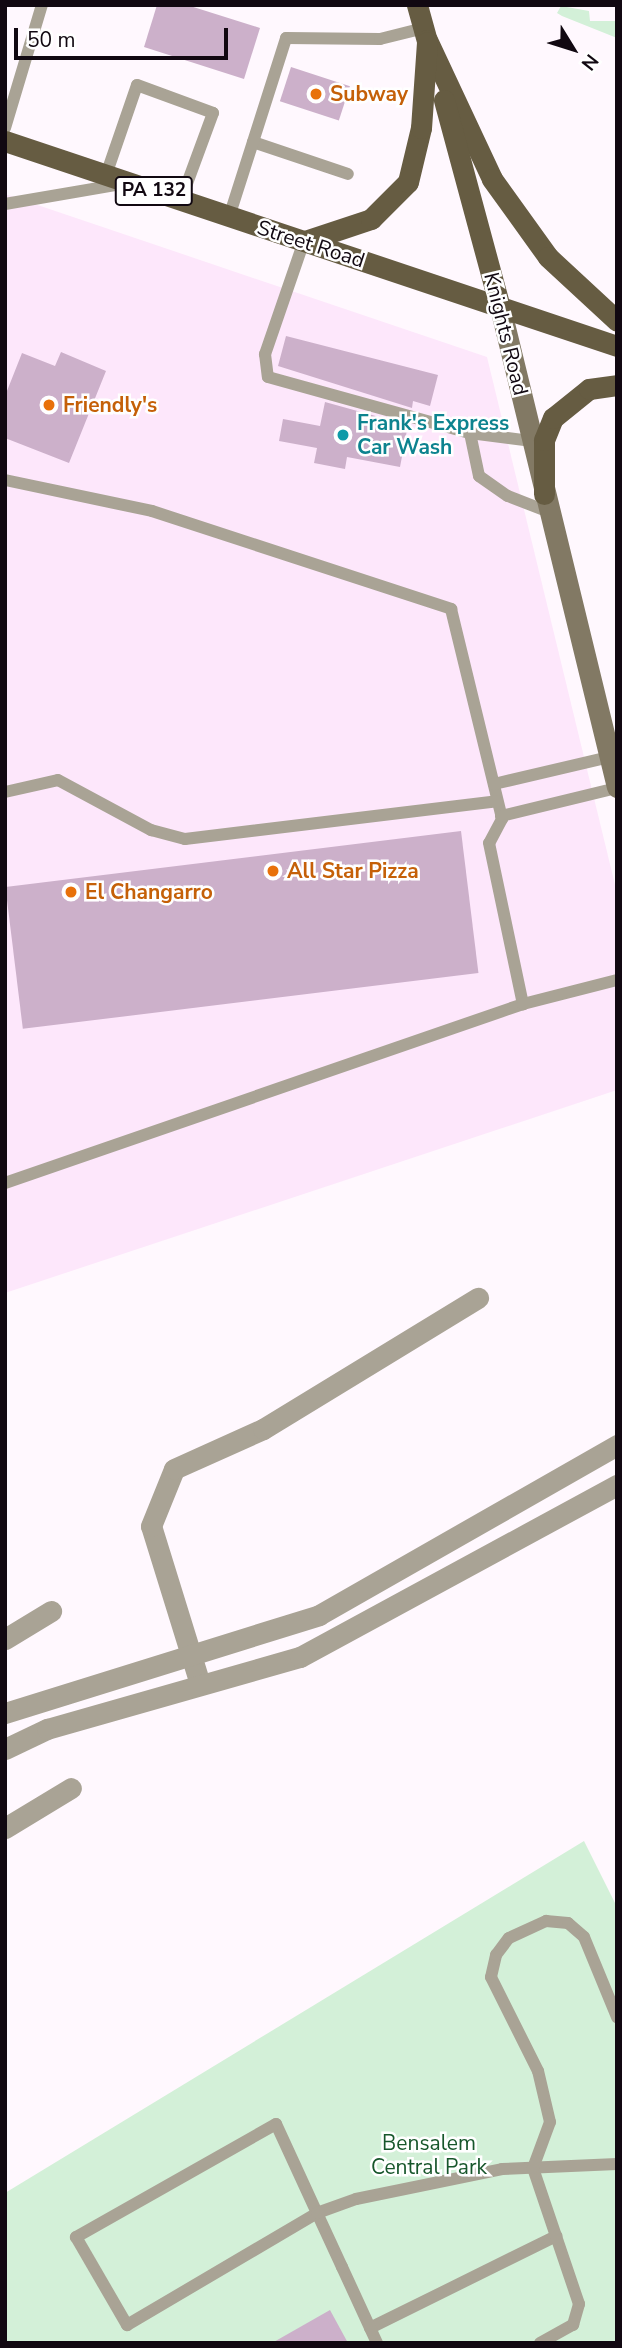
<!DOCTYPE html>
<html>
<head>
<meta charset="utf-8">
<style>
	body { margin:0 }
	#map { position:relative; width:622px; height:2348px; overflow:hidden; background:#fff8fe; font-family:"Nunito Sans",sans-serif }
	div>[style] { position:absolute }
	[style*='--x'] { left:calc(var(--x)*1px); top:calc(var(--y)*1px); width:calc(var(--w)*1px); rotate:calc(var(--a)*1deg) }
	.built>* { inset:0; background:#fde7fb }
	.green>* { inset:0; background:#d3f0d8 }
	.building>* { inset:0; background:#ccb0ca; transform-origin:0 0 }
	.lane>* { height:12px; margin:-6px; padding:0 6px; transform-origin:6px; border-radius:6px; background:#a9a395 }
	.street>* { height:21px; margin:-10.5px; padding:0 10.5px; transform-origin:10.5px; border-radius:10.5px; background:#a9a395 }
	.secondary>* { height:21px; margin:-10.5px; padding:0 10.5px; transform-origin:10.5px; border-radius:10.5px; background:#827964 }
	.primary>* { height:21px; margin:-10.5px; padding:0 10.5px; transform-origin:10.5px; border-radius:10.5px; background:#665c42 }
	.dots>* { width:19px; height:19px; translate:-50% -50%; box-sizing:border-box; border:4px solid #fff; border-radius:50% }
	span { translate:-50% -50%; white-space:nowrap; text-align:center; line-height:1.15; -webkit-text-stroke:5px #fff; paint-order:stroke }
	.shield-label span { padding:2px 5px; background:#fff; border:2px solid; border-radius:5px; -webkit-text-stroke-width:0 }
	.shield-label { font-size:19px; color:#110811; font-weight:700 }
	.food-label { font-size:21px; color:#c56008; font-weight:700 }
	.left { translate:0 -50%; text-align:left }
	.street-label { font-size:21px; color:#110811 }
	.culture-label { font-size:21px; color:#0d838f; font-weight:700 }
	.park-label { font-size:21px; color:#17562b }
	.frame { position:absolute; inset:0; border:7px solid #110811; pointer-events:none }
	.north { position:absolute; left:538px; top:14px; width:70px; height:70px; -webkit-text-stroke:5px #fff; paint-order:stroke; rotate:128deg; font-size:19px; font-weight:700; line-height:28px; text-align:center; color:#110811 }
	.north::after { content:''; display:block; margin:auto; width:24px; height:32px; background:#110811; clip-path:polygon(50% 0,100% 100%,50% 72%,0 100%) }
	.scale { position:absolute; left:14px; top:28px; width:214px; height:32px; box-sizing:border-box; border:4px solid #110811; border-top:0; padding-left:9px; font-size:21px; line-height:24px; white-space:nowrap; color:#110811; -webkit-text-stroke:5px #fff; paint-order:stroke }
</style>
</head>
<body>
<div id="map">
	<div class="built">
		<div style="clip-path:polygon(5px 194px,487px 357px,617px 893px,617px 1090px,5px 1293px)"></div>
	</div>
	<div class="green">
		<div style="clip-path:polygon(561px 6px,589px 11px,590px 21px,617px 21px,617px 38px,562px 16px,557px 13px)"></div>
		<div style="clip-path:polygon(584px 1841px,617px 1907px,617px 2343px,5px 2343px,5px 2193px)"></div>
	</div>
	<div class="building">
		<div style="clip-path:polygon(157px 5px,187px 5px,260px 28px,244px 79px,144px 47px)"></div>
		<div style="left:291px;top:67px;width:62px;height:36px;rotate:18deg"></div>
		<div style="clip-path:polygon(286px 336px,438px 375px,430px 406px,413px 401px,412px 408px,278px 366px)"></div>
		<div style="clip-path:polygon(61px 352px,106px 371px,69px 463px,5px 438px,5px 396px,22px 353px,55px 366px)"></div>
		<div style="clip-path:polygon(325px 402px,408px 425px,400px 467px,347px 457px,345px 469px,314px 463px,317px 448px,279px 441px,283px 419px,320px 426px)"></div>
		<div style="left:461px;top:831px;width:143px;height:459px;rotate:83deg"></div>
		<div style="clip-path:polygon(330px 2310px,348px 2343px,272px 2343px)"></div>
	</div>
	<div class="lane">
		<div style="--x:5;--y:128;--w:128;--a:-73.3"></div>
		<div style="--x:253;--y:142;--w:100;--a:18.6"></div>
		<div style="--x:106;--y:175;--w:95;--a:-71"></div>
		<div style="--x:137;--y:85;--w:81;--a:20.2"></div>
		<div style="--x:213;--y:113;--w:93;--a:110.2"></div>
		<div style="--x:5;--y:204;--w:119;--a:-9.7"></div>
		<div style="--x:229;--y:217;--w:188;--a:-72.3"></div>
		<div style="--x:286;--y:38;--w:94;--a:0.6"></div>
		<div style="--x:380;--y:39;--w:45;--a:-14"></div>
		<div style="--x:304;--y:241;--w:120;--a:109"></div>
		<div style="--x:265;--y:354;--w:23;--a:83"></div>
		<div style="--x:268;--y:377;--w:210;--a:15.5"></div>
		<div style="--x:470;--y:433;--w:63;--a:7.4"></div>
		<div style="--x:470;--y:433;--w:44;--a:78.2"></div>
		<div style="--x:479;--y:476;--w:35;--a:35"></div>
		<div style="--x:508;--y:496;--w:44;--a:21.3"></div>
		<div style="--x:5;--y:480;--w:150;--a:11.9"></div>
		<div style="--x:152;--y:511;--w:315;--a:18.1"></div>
		<div style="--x:451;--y:609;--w:216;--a:76.3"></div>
		<div style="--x:502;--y:819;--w:27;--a:118"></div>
		<div style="--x:489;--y:843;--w:165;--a:78.1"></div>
		<div style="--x:494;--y:784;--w:118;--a:-13.2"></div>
		<div style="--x:5;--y:792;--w:54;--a:-12.8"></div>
		<div style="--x:58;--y:780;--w:106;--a:28.3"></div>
		<div style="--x:151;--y:830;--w:35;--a:15"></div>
		<div style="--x:185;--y:839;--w:314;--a:-6.9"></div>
		<div style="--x:501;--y:816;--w:119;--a:-13.6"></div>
		<div style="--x:5;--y:1183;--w:548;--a:-19.06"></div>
		<div style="--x:523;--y:1004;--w:97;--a:-14.3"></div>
		<div style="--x:370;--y:2328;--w:208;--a:-26.3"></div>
		<div style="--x:377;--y:2343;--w:84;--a:-114.7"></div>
		<div style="--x:342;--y:2267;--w:60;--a:-114.8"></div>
		<div style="--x:317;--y:2213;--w:98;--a:-114.7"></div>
		<div style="--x:276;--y:2124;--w:230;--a:150.5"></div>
		<div style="--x:76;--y:2237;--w:102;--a:59.9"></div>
		<div style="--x:127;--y:2325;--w:221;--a:-30.5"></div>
		<div style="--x:317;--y:2213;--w:41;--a:-19.7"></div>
		<div style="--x:356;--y:2199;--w:149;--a:-11.6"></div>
		<div style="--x:502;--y:2169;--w:115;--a:-2.5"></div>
		<div style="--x:540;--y:2343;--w:38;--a:-29"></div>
		<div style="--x:573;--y:2325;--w:22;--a:-74"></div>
		<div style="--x:579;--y:2304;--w:144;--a:-108.7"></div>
		<div style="--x:533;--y:2168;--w:49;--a:-69.7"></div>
		<div style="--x:550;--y:2122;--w:52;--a:-103.2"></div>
		<div style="--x:538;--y:2071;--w:105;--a:-116.6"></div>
		<div style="--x:491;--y:1977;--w:23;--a:-77"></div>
		<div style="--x:496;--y:1955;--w:21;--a:-53"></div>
		<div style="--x:509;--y:1938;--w:41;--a:-24.7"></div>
		<div style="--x:546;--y:1921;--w:22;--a:5"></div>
		<div style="--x:568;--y:1923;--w:21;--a:41"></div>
		<div style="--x:584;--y:1937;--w:87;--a:67.6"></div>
	</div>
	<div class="street">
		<div style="--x:5;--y:1639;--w:54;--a:-31.3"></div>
		<div style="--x:200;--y:1684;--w:165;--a:-107.2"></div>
		<div style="--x:151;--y:1526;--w:61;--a:-68"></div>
		<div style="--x:174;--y:1469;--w:98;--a:-24.2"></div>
		<div style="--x:263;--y:1429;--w:252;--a:-31.4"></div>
		<div style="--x:5;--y:1713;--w:329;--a:-17.3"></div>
		<div style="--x:319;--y:1615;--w:343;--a:-29.7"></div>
		<div style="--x:5;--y:1749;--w:47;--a:-25.5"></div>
		<div style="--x:47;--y:1729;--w:263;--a:-15.9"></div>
		<div style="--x:300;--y:1657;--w:361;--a:-28.5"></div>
		<div style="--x:5;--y:1828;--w:77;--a:-31.2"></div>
	</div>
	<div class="secondary">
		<div style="--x:500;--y:307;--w:494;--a:76.3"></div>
	</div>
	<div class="primary">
		<div style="--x:417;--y:5;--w:49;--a:74.5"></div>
		<div style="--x:427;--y:40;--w:153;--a:64.9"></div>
		<div style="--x:492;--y:179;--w:96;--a:54.3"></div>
		<div style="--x:548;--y:257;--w:94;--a:42.8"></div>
		<div style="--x:444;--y:100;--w:214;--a:74.9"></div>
		<div style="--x:5;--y:141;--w:645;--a:18.52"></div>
		<div style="--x:305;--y:241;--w:70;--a:-18.4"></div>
		<div style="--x:371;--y:219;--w:52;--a:-45"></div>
		<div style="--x:408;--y:182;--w:56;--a:-76.5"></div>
		<div style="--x:421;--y:128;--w:86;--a:-86"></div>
		<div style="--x:544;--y:494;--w:54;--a:-90"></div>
		<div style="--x:544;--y:440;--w:24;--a:-68"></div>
		<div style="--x:553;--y:418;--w:46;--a:-38.9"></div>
		<div style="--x:589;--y:389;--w:28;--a:-8"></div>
	</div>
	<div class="dots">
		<div style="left:316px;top:94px;background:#e8710a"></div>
		<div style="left:49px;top:405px;background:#e8710a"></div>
		<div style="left:343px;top:435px;background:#0f9aa8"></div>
		<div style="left:273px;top:871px;background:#e8710a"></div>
		<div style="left:71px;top:892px;background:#e8710a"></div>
	</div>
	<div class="shield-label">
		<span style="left:154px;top:191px">PA 132</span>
	</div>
	<div class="food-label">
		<span class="left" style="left:330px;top:94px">Subway</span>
		<span class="left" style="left:63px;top:405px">Friendly's</span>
		<span class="left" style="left:287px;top:871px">All Star Pizza</span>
		<span class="left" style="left:85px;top:892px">El Changarro</span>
	</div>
	<div class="street-label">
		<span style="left:311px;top:244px;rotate:18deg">Street Road</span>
		<span style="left:506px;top:334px;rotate:76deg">Knights Road</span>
	</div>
	<div class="culture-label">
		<span class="left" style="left:357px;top:435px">Frank's Express<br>Car Wash</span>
	</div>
	<div class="park-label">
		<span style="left:429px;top:2155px">Bensalem<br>Central Park</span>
	</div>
	<div class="frame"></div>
	<div class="north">N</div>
	<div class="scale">50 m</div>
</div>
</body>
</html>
